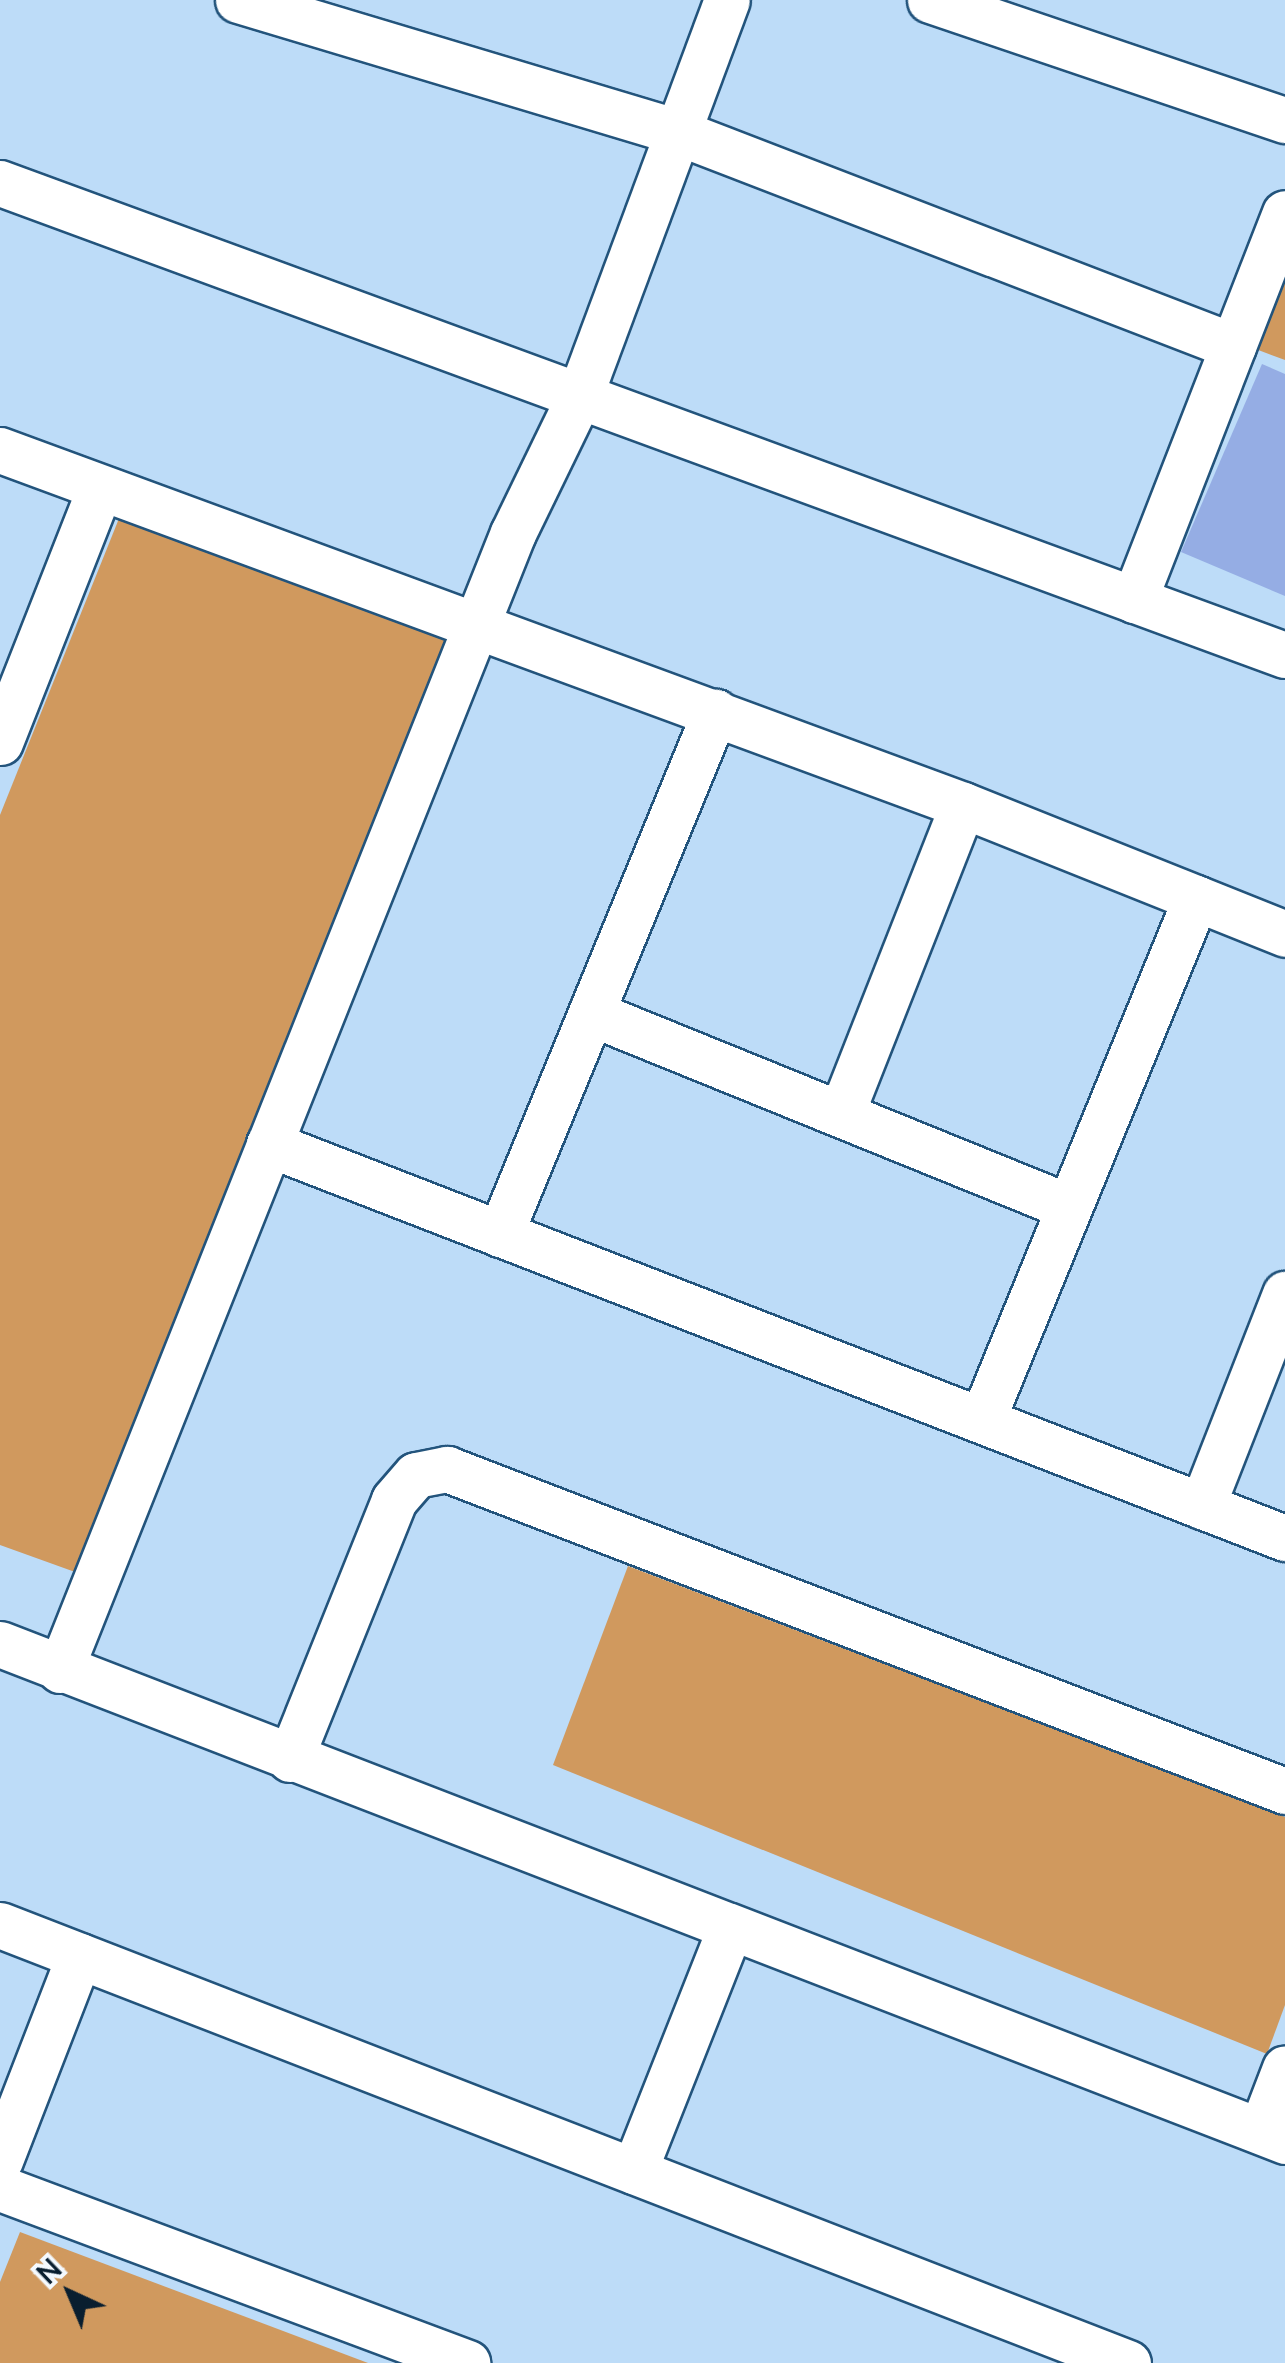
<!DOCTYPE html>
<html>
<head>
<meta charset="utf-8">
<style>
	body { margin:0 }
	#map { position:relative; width:1285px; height:2363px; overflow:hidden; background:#bddcf8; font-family:Mulish,sans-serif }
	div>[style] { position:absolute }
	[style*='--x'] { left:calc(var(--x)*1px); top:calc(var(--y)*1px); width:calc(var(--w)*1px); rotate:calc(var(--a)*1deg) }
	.green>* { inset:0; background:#d0995e }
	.building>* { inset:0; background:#95ade4 }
	.roads { filter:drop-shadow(2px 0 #23547c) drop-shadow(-2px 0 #23547c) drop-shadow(0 2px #23547c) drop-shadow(0 -2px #23547c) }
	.minor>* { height:45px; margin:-22.5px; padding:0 22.5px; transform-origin:22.5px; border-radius:22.5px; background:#fff }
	span { translate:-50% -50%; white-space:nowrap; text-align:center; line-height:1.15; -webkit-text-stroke:8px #f4f9fe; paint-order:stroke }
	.north { position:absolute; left:20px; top:2243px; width:100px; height:100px; -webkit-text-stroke:8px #f4f9fe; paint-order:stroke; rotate:316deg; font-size:28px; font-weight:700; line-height:40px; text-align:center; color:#091e2f }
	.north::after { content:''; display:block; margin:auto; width:35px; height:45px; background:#091e2f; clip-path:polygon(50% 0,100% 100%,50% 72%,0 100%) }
</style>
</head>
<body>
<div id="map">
	<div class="green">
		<div style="clip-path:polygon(1285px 261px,1285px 360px,1253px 348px)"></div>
		<div style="clip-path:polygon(120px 516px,460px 631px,75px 1572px,0 1545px,0 815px)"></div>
		<div style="clip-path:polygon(628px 1566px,1285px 1817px,1285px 2005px,1267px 2054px,553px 1765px)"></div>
		<div style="clip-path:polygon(20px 2232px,368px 2363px,0 2363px,0 2282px)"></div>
	</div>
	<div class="building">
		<div style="clip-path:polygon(1262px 364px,1285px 374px,1285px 596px,1181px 552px)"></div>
	</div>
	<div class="roads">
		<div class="minor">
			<div style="--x:238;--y:0;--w:456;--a:16.7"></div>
			<div style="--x:675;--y:131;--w:598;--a:21.07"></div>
			<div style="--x:930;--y:0;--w:375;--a:18.7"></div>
			<div style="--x:0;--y:183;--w:1369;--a:20.17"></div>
			<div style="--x:0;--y:450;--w:1026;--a:20.24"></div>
			<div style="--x:963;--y:805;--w:347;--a:21.8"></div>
			<div style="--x:1134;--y:600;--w:415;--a:-68.7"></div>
			<div style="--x:0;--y:742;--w:270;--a:-68.5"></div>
			<div style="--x:591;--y:1013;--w:516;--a:22.09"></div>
			<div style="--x:841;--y:1114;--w:332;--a:-68.5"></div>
			<div style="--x:269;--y:1144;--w:1090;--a:21.2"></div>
			<div style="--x:500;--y:1234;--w:565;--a:-67.61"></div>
			<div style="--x:982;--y:1420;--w:564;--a:-67.71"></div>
			<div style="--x:1202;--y:1506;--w:228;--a:-68.6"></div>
			<div style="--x:0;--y:1644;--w:1378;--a:21.14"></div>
			<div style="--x:60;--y:1670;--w:1224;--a:-68.28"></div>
			<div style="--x:513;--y:533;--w:153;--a:-64.1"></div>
			<div style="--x:580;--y:395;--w:421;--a:-69.6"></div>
			<div style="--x:290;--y:1759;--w:279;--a:-68.1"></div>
			<div style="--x:394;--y:1500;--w:33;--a:-49"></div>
			<div style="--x:416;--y:1475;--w:32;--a:-11"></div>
			<div style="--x:447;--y:1469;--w:898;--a:21.02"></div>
			<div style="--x:0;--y:1925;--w:1210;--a:21.22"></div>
			<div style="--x:1261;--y:2131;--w:67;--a:-69.1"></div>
			<div style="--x:0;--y:2160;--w:219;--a:-68.8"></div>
			<div style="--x:634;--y:2171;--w:261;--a:-68.4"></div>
			<div style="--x:0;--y:2188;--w:499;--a:20.5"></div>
		</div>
	</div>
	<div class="north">N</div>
</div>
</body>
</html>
